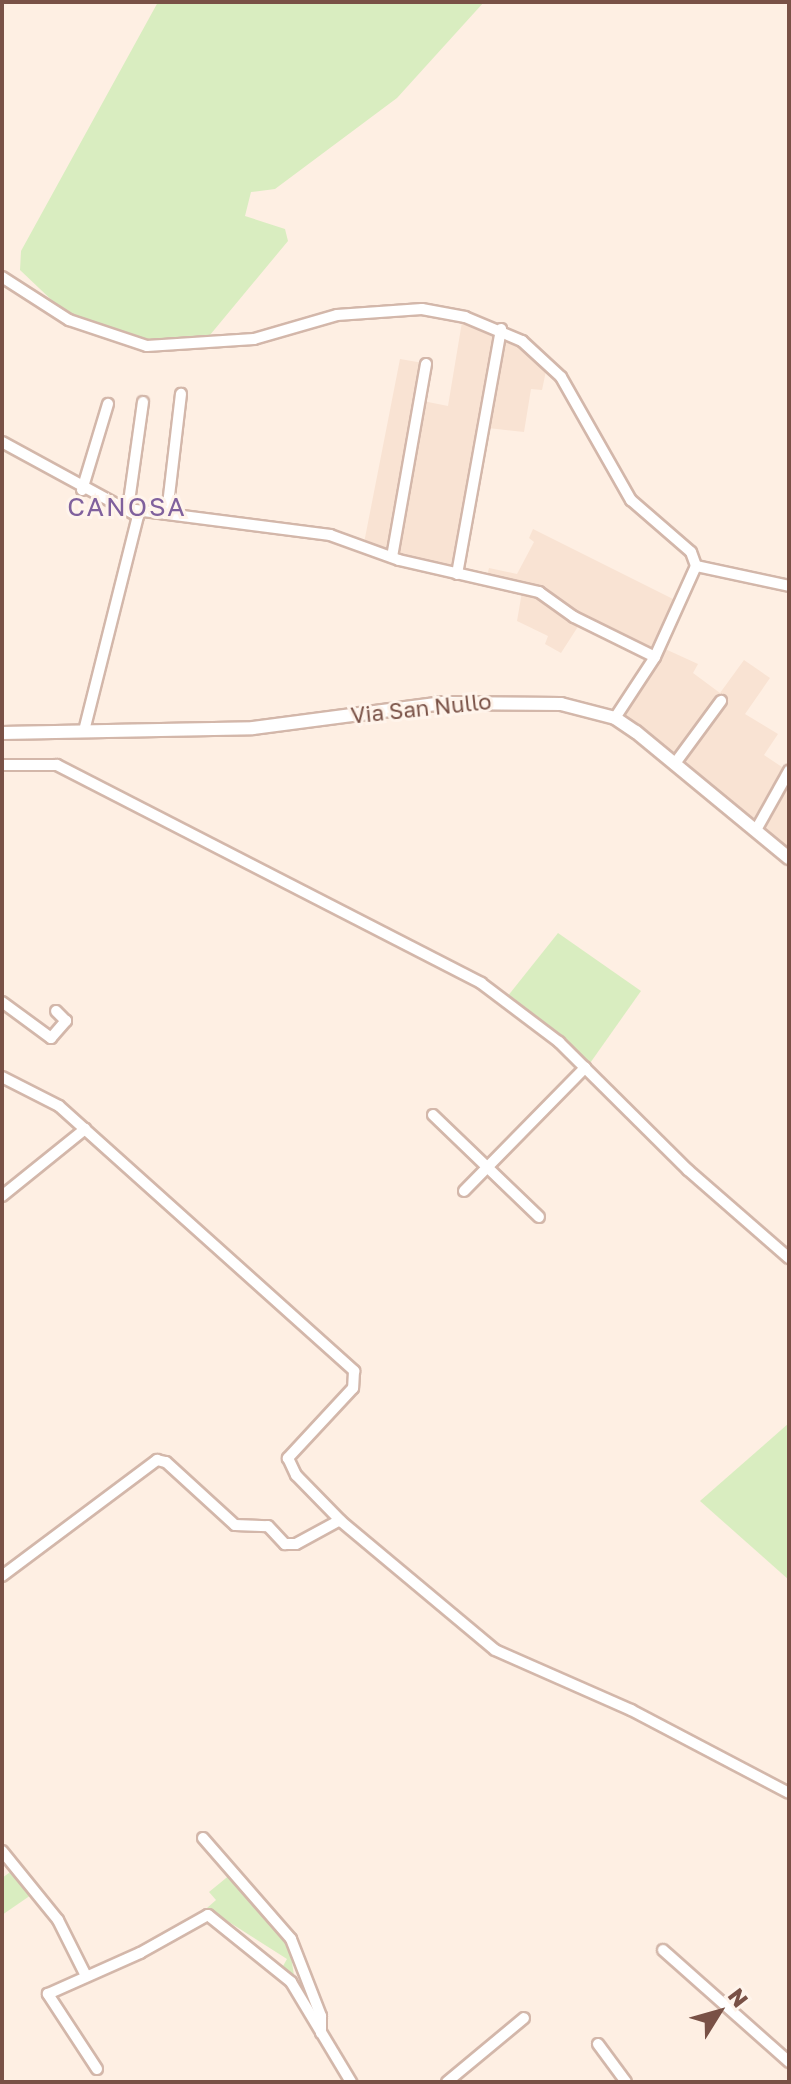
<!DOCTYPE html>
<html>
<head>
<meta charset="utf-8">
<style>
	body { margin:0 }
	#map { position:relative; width:791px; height:2084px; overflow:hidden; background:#feefe3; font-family:"Golos Text",sans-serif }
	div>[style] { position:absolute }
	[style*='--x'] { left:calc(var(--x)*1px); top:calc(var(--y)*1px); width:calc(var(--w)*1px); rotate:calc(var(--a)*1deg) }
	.residential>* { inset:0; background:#f9e3d3 }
	.green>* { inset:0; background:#d9edc0 }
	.roads { filter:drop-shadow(2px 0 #d3b7aa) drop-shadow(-2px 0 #d3b7aa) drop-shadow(0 2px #d3b7aa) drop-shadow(0 -2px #d3b7aa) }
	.minor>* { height:10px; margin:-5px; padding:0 5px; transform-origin:5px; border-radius:5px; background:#fff }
	.tertiary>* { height:12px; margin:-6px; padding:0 6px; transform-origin:6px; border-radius:6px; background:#fff }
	span { translate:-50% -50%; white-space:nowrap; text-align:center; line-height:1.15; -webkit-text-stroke:6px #fff4eb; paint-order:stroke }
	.street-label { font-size:22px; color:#795146 }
	.quarter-label { font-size:26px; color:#80619d; letter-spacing:2px }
	.frame { position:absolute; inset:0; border:4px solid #795146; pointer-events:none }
	.north { position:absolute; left:679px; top:1972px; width:80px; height:80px; -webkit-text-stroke:6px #fff4eb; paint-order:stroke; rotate:53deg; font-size:22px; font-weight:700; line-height:32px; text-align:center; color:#795146 }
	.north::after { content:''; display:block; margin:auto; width:28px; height:36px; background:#795146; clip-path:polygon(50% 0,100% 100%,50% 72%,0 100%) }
</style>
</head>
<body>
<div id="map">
	<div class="residential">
		<div style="clip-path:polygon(462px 322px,498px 330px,546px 371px,542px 390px,531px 389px,524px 432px,488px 428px,463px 570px,421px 564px,364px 543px,400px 359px,429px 364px,423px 401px,448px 406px)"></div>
		<div style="clip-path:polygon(533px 529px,677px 601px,650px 659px,579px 625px,561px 653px,545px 644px,548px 636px,517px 621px,522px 592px,485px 584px,489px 568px,517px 574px,534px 542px,529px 538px)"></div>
		<div style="clip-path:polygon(663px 648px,698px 664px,693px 673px,720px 693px,744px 660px,770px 678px,745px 714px,778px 734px,764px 755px,785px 769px,789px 764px,789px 850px,624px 717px)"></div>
	</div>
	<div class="green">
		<div style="clip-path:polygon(158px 2px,484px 2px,397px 98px,275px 189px,251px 192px,245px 216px,285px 229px,288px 241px,205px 341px,160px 342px,105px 329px,60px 308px,20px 270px,21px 251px)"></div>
		<div style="clip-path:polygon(558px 933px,641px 991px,588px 1066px,507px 997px)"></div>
		<div style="clip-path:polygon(789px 1423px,789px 1580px,700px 1501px)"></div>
		<div style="clip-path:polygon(13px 1870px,34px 1893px,2px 1915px,2px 1878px)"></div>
		<div style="clip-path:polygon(231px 1874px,289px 1943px,295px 1982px,283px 1966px,287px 1959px,207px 1908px,216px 1900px,209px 1892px)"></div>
	</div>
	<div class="roads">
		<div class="minor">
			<div style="--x:2;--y:277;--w:80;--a:32.7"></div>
			<div style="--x:69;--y:320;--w:82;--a:18.4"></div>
			<div style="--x:147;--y:346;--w:107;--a:-3.7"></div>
			<div style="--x:254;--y:339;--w:86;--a:-16.1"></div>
			<div style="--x:337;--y:315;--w:85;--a:-4"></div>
			<div style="--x:422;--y:309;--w:44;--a:10.5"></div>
			<div style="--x:465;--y:317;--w:62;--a:22.8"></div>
			<div style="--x:522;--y:341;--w:53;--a:42.7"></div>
			<div style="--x:561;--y:377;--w:142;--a:60.4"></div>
			<div style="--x:631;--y:500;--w:79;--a:40.9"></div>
			<div style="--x:691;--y:552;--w:15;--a:70"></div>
			<div style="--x:696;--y:566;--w:100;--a:114.3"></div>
			<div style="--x:655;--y:657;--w:73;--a:123.3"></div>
			<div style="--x:143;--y:402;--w:108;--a:98"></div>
			<div style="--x:128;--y:509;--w:204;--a:7.3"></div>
			<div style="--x:330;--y:535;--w:73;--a:19.9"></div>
			<div style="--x:399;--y:560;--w:144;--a:12.9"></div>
			<div style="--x:539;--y:592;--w:43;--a:35.5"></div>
			<div style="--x:574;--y:617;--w:90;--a:26.3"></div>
			<div style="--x:2;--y:442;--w:155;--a:28.6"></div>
			<div style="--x:138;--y:516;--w:222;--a:104.1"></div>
			<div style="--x:82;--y:490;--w:90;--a:-73.2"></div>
			<div style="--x:167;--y:513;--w:120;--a:-83.3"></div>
			<div style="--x:392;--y:557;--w:196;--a:-80"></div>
			<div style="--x:696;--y:566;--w:95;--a:12.1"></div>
			<div style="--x:457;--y:574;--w:249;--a:-79.8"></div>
			<div style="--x:676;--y:762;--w:76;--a:-53.6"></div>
			<div style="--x:2;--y:765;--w:55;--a:0"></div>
			<div style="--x:57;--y:765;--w:477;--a:27.2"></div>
			<div style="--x:481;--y:983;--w:98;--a:37.1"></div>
			<div style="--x:559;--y:1042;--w:182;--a:44.8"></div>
			<div style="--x:688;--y:1170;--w:134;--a:41.1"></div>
			<div style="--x:756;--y:830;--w:68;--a:-60.8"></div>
			<div style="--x:2;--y:1002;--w:61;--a:36.3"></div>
			<div style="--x:51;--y:1038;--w:23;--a:-49"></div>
			<div style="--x:66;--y:1021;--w:14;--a:-135"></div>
			<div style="--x:2;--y:1077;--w:64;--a:27"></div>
			<div style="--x:59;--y:1106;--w:397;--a:41.9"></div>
			<div style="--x:354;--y:1371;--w:17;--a:93"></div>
			<div style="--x:353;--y:1388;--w:96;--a:132.9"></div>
			<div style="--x:288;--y:1458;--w:19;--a:65"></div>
			<div style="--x:296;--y:1475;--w:66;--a:45.6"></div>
			<div style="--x:342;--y:1522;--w:199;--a:39.9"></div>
			<div style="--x:495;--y:1650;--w:149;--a:23.8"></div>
			<div style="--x:631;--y:1710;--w:178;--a:27.7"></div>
			<div style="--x:433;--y:1115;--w:147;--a:43.9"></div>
			<div style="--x:464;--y:1191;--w:173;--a:-45.5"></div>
			<div style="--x:2;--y:1196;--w:107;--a:-38.9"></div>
			<div style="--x:2;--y:1576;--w:194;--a:-36.8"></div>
			<div style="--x:157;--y:1460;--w:9;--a:13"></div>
			<div style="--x:166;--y:1462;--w:93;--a:42.4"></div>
			<div style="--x:235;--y:1525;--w:33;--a:2"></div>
			<div style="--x:268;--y:1526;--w:25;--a:47"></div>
			<div style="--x:285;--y:1544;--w:11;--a:0"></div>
			<div style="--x:296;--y:1544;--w:50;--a:-28.6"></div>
			<div style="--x:203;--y:1838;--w:134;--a:48.9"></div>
			<div style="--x:291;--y:1939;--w:83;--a:68.7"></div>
			<div style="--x:321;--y:2016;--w:17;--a:90"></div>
			<div style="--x:2;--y:1851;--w:89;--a:50.9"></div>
			<div style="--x:58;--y:1920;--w:63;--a:63.4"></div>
			<div style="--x:663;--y:1950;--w:169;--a:41.6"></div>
			<div style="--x:598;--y:2044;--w:47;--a:53.6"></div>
			<div style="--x:97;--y:2069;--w:90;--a:-123.2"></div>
			<div style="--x:48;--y:1994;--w:101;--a:-24"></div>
			<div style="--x:140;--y:1953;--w:78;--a:-29.2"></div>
			<div style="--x:208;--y:1915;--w:107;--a:38.9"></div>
			<div style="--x:291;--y:1982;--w:117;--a:59"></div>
			<div style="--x:447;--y:2082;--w:100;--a:-39.7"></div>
		</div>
		<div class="tertiary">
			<div style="--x:2;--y:733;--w:251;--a:-1.1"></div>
			<div style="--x:253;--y:728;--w:192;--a:-7.5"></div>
			<div style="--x:443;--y:703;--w:118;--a:0.5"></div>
			<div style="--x:561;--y:704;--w:56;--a:14.5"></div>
			<div style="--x:615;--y:718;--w:25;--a:34"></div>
			<div style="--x:636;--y:732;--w:198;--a:39.5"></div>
		</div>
	</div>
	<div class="street-label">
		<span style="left:421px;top:708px;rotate:-6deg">Via San Nullo</span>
	</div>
	<div class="quarter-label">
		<span style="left:127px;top:507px">CANOSA</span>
	</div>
	<div class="frame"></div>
	<div class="north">N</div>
</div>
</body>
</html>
